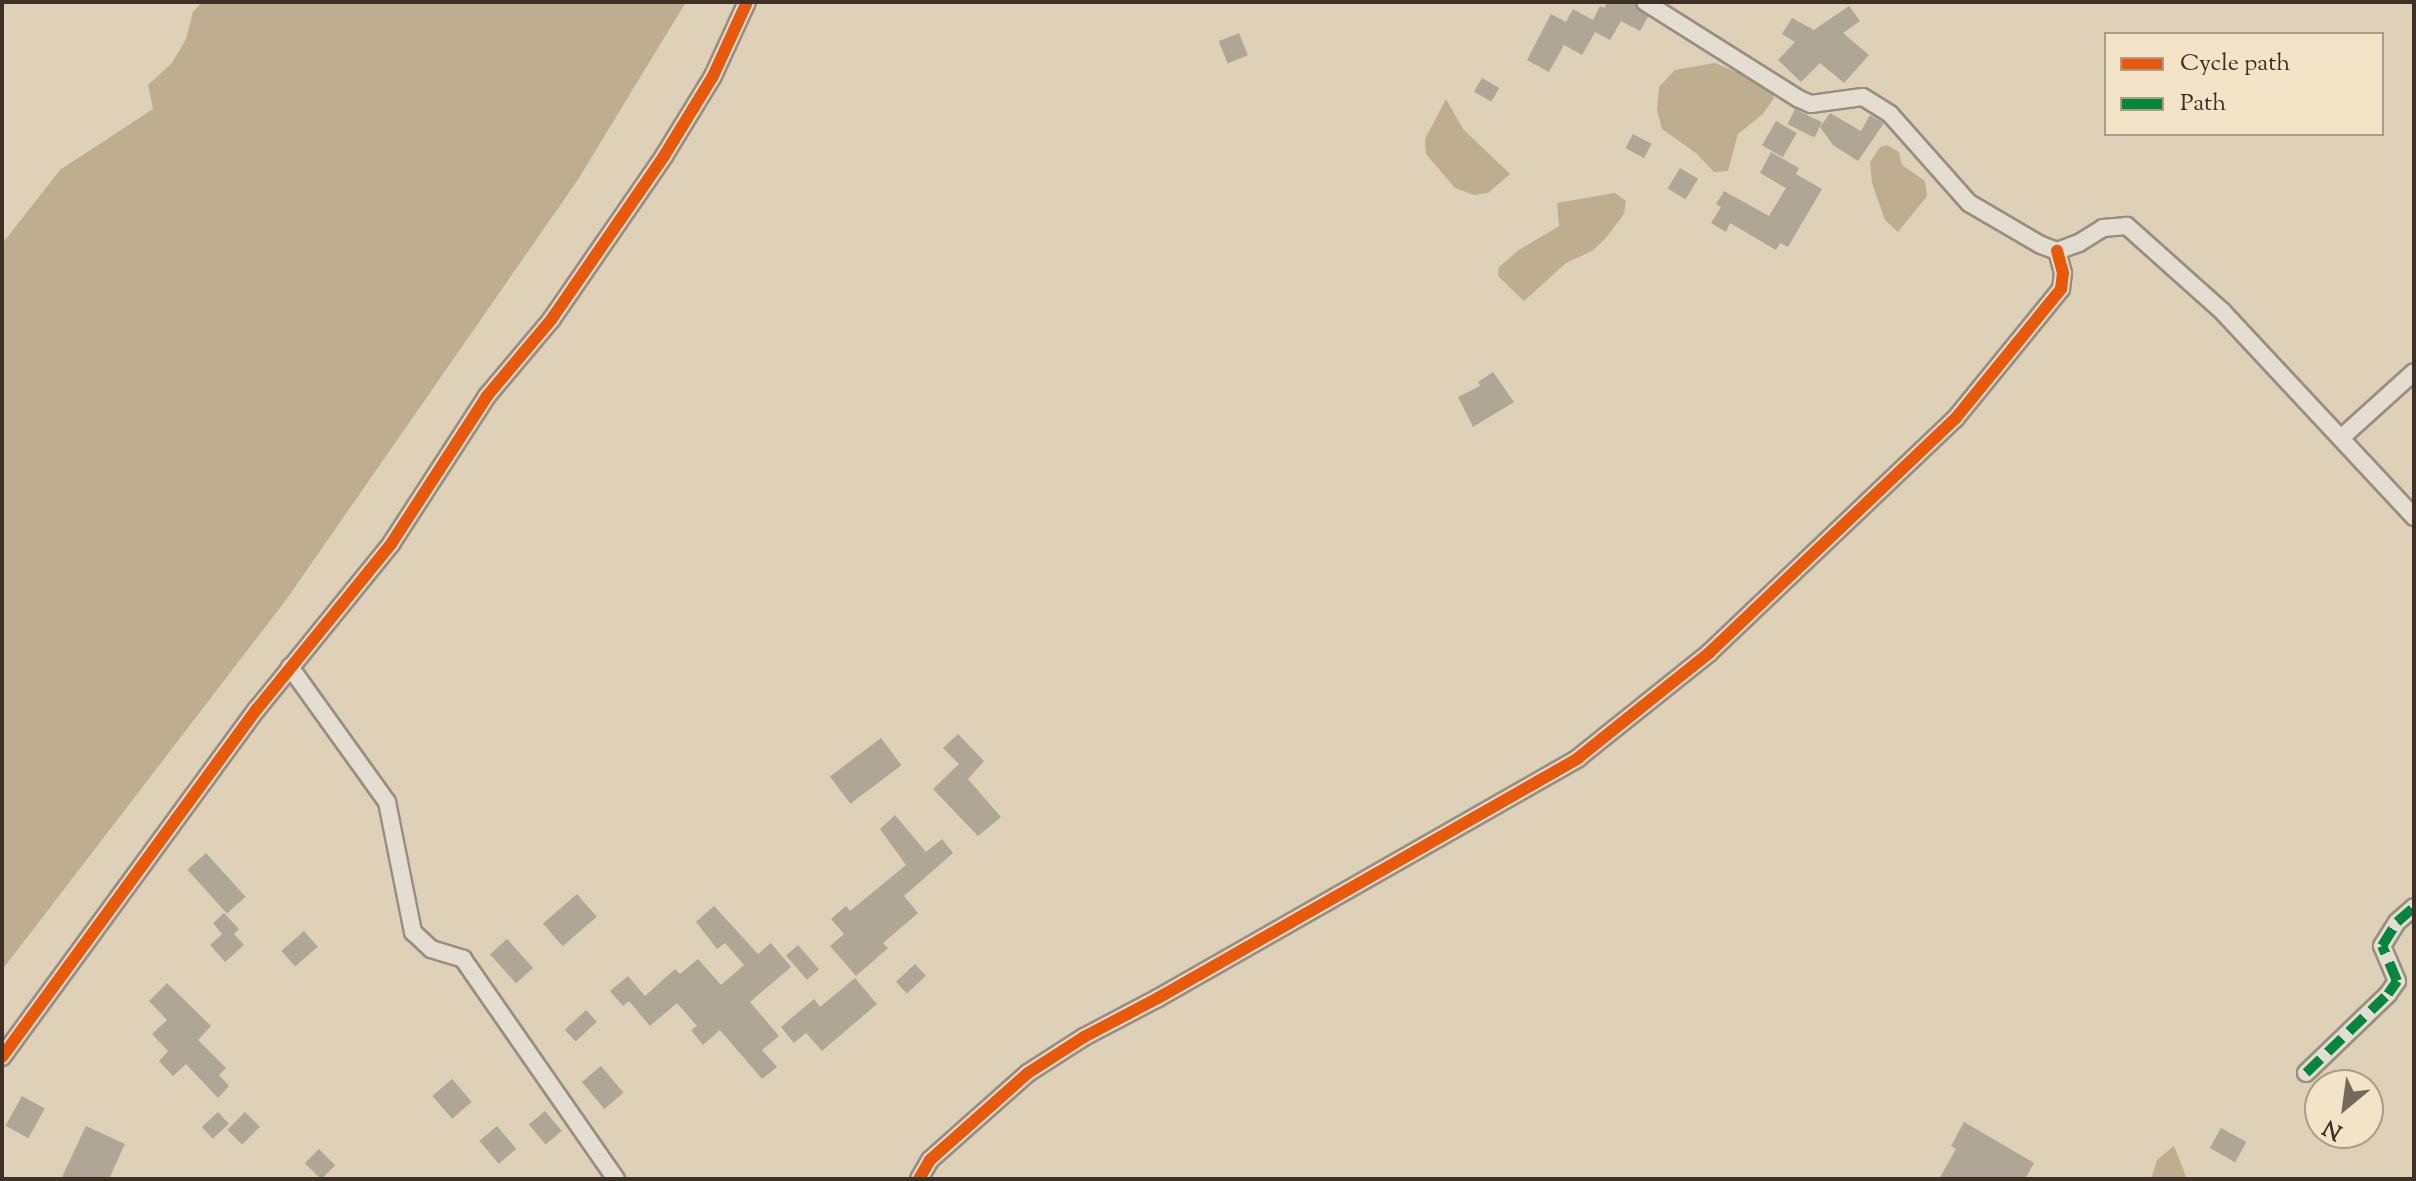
<!DOCTYPE html>
<html>
<head>
<meta charset="utf-8">
<style>
	body { margin:0 }
	#map { position:relative; width:2416px; height:1181px; overflow:hidden; background:#ded1b8; font-family:"Sorts Mill Goudy",serif }
	div>[style] { position:absolute }
	[style*='--x'] { left:calc(var(--x)*1px); top:calc(var(--y)*1px); width:calc(var(--w)*1px); rotate:calc(var(--a)*1deg) }
	.water>* { inset:0; background:#bfad8f }
	.building>* { inset:0; background:#b0a696; transform-origin:0 0 }
	.roads { filter:drop-shadow(2px 0 #988f80) drop-shadow(-2px 0 #988f80) drop-shadow(0 2px #988f80) drop-shadow(0 -2px #988f80) }
	.minor>* { height:16px; margin:-8px; padding:0 8px; transform-origin:8px; border-radius:8px; background:#e4ddd1 }
	.quiet>* { height:10px; margin-top:-5px; transform-origin:0; background:repeating-linear-gradient(90deg,#00873e 0 20px,transparent 0 30px) }
	.cycleway>* { height:12px; margin:-6px; padding:0 6px; transform-origin:6px; border-radius:6px; background:#e8590c }
	span { translate:-50% -50%; white-space:nowrap; text-align:center; line-height:1.15; -webkit-text-stroke:8px #f3e4c7; paint-order:stroke }
	.frame { position:absolute; inset:0; border:4px solid #3e2f27; pointer-events:none }
	.legend { position:absolute; left:2104px; top:32px; width:280px; height:104px; box-sizing:border-box; background:#f3e4c7; border:2px solid #ab9c87; margin:0; padding:10px 14px; list-style:none; font-size:24px; color:#3e2f27 }
	.legend li { display:flex; align-items:center; gap:16px; height:40px }
	.legend b { width:40px; border:2px solid #ab9c87 }
	.north { position:absolute; left:2304px; top:1069px; width:80px; height:80px; box-sizing:border-box; background:#f3e4c7; border:2px solid #ab9c87; border-radius:50%; rotate:209deg; font-size:22px; font-weight:700; line-height:32px; text-align:center; color:#3e2f27 }
	.north::after { content:''; display:block; margin:auto; width:28px; height:36px; background:#76685a; clip-path:polygon(50% 0,100% 100%,50% 72%,0 100%) }
</style>
</head>
<body>
<div id="map">
	<div class="water">
		<div style="clip-path:polygon(202px 2px,686px 2px,577px 181px,286px 600px,2px 970px,2px 244px,60px 170px,153px 109px,148px 85px,172px 63px,186px 39px,193px 12px)"></div>
		<div style="clip-path:polygon(1715px 63px,1770px 86px,1774px 98px,1763px 114px,1738px 134px,1728px 171px,1714px 172px,1696px 153px,1662px 129px,1657px 110px,1659px 87px,1675px 70px)"></div>
		<div style="clip-path:polygon(1446px 99px,1463px 129px,1510px 174px,1488px 193px,1474px 195px,1455px 188px,1426px 154px,1425px 139px)"></div>
		<div style="clip-path:polygon(1887px 145px,1899px 152px,1902px 165px,1925px 181px,1927px 196px,1898px 232px,1885px 220px,1872px 183px,1870px 162px,1880px 147px)"></div>
		<div style="clip-path:polygon(1615px 193px,1626px 201px,1624px 214px,1605px 239px,1592px 251px,1566px 263px,1524px 301px,1498px 276px,1499px 267px,1519px 250px,1559px 226px,1557px 203px)"></div>
		<div style="clip-path:polygon(2174px 1146px,2187px 1179px,2151px 1179px,2157px 1160px)"></div>
	</div>
	<div class="building">
		<div style="clip-path:polygon(1607px 2px,1634px 2px,1648px 17px,1640px 31px,1621px 21px,1610px 40px,1595px 32px,1582px 55px,1564px 45px,1549px 72px,1527px 60px,1551px 14px,1566px 22px,1573px 9px,1593px 20px,1600px 6px,1604px 8px)"></div>
		<div style="clip-path:polygon(1849px 6px,1860px 21px,1843px 33px,1869px 55px,1844px 83px,1820px 63px,1801px 82px,1778px 60px,1795px 42px,1782px 34px,1792px 18px,1814px 30px)"></div>
		<div style="left:1239px;top:33px;width:24px;height:22px;rotate:68deg"></div>
		<div style="left:1482px;top:78px;width:20px;height:16px;rotate:30deg"></div>
		<div style="left:1795px;top:109px;width:30px;height:17px;rotate:26deg"></div>
		<div style="clip-path:polygon(1830px 113px,1861px 131px,1870px 115px,1884px 123px,1858px 161px,1833px 145px,1820px 127px)"></div>
		<div style="left:1776px;top:121px;width:24px;height:28px;rotate:30deg"></div>
		<div style="left:1633px;top:134px;width:21px;height:16px;rotate:28deg"></div>
		<div style="clip-path:polygon(1771px 152px,1799px 168px,1796px 174px,1822px 189px,1788px 247px,1780px 243px,1776px 250px,1730px 223px,1726px 232px,1711px 223px,1721px 207px,1716px 204px,1724px 191px,1769px 216px,1786px 188px,1760px 173px)"></div>
		<div style="left:1680px;top:168px;width:21px;height:24px;rotate:31deg"></div>
		<div style="clip-path:polygon(1493px 372px,1514px 402px,1473px 427px,1458px 397px,1480px 386px,1478px 382px)"></div>
		<div style="clip-path:polygon(958px 734px,984px 761px,968px 779px,1001px 817px,978px 836px,933px 789px,959px 764px,943px 748px)"></div>
		<div style="left:881px;top:738px;width:34px;height:64px;rotate:53deg"></div>
		<div style="clip-path:polygon(895px 815px,926px 852px,942px 839px,953px 853px,904px 896px,918px 913px,883px 943px,888px 948px,856px 976px,830px 946px,844px 934px,831px 919px,846px 906px,850px 911px,906px 865px,880px 829px)"></div>
		<div style="left:206px;top:853px;width:59px;height:25px;rotate:48deg"></div>
		<div style="left:577px;top:894px;width:30px;height:45px;rotate:49deg"></div>
		<div style="clip-path:polygon(714px 906px,758px 954px,771px 943px,791px 967px,750px 1002px,779px 1036px,762px 1050px,777px 1067px,762px 1079px,720px 1030px,703px 1045px,691px 1030px,697px 1026px,677px 1003px,650px 1026px,629px 1001px,623px 1006px,610px 991px,628px 976px,645px 996px,675px 969px,680px 974px,698px 959px,721px 985px,744px 965px,725px 943px,717px 949px,696px 922px)"></div>
		<div style="clip-path:polygon(224px 913px,239px 929px,234px 934px,244px 945px,225px 962px,210px 945px,222px 934px,213px 923px)"></div>
		<div style="left:304px;top:931px;width:21px;height:30px;rotate:49deg"></div>
		<div style="left:507px;top:939px;width:39px;height:23px;rotate:48deg"></div>
		<div style="left:798px;top:945px;width:32px;height:16px;rotate:49deg"></div>
		<div style="left:915px;top:964px;width:16px;height:26px;rotate:47deg"></div>
		<div style="clip-path:polygon(855px 978px,877px 1004px,822px 1051px,806px 1033px,794px 1043px,781px 1027px,814px 999px,820px 1007px)"></div>
		<div style="clip-path:polygon(167px 983px,211px 1026px,198px 1040px,226px 1068px,219px 1075px,229px 1086px,218px 1098px,186px 1064px,173px 1076px,159px 1061px,168px 1051px,152px 1034px,167px 1020px,149px 1001px)"></div>
		<div style="left:586px;top:1010px;width:16px;height:29px;rotate:47deg"></div>
		<div style="left:601px;top:1066px;width:35px;height:25px;rotate:50deg"></div>
		<div style="left:452px;top:1079px;width:30px;height:26px;rotate:49deg"></div>
		<div style="left:22px;top:1096px;width:26px;height:34px;rotate:29deg"></div>
		<div style="left:545px;top:1111px;width:26px;height:21px;rotate:50deg"></div>
		<div style="left:218px;top:1112px;width:16px;height:22px;rotate:47deg"></div>
		<div style="left:245px;top:1112px;width:21px;height:25px;rotate:45deg"></div>
		<div style="clip-path:polygon(1964px 1122px,2034px 1163px,2025px 1179px,1939px 1179px,1956px 1149px,1951px 1146px)"></div>
		<div style="clip-path:polygon(86px 1126px,125px 1144px,109px 1179px,61px 1179px)"></div>
		<div style="left:497px;top:1126px;width:30px;height:23px;rotate:50deg"></div>
		<div style="left:2221px;top:1128px;width:29px;height:23px;rotate:29deg"></div>
		<div style="left:319px;top:1149px;width:23px;height:20px;rotate:45deg"></div>
	</div>
	<div class="roads">
		<div class="minor">
			<div style="--x:1645;--y:2;--w:182;--a:32.2"></div>
			<div style="--x:1799;--y:99;--w:13;--a:23"></div>
			<div style="--x:1811;--y:104;--w:52;--a:-7.7"></div>
			<div style="--x:1863;--y:97;--w:32;--a:32"></div>
			<div style="--x:1890;--y:114;--w:119;--a:48.4"></div>
			<div style="--x:1969;--y:203;--w:83;--a:30.3"></div>
			<div style="--x:2041;--y:245;--w:17;--a:21"></div>
			<div style="--x:2057;--y:251;--w:23;--a:-20"></div>
			<div style="--x:2079;--y:243;--w:28;--a:-32"></div>
			<div style="--x:2103;--y:228;--w:24;--a:-5"></div>
			<div style="--x:2127;--y:226;--w:127;--a:41.8"></div>
			<div style="--x:2222;--y:311;--w:282;--a:47"></div>
			<div style="--x:2341;--y:438;--w:98;--a:-42.1"></div>
			<div style="--x:290;--y:667;--w:166;--a:54.3"></div>
			<div style="--x:387;--y:802;--w:133;--a:78.7"></div>
			<div style="--x:413;--y:932;--w:25;--a:43"></div>
			<div style="--x:431;--y:949;--w:34;--a:17"></div>
			<div style="--x:463;--y:959;--w:268;--a:55.2"></div>
			<div style="--x:2;--y:1057;--w:431;--a:-53.8"></div>
			<div style="--x:257;--y:709;--w:213;--a:-50.9"></div>
			<div style="--x:391;--y:544;--w:176;--a:-57"></div>
			<div style="--x:487;--y:396;--w:99;--a:-49.9"></div>
			<div style="--x:551;--y:320;--w:199;--a:-55.4"></div>
			<div style="--x:664;--y:156;--w:94;--a:-58.5"></div>
			<div style="--x:713;--y:76;--w:81;--a:-65.3"></div>
			<div style="--x:2306;--y:1073;--w:114;--a:-43.9"></div>
			<div style="--x:2388;--y:994;--w:16;--a:-55"></div>
			<div style="--x:2397;--y:981;--w:38;--a:-113"></div>
			<div style="--x:2382;--y:946;--w:28;--a:-58"></div>
			<div style="--x:2397;--y:922;--w:23;--a:-41"></div>
			<div style="--x:919;--y:1179;--w:22;--a:-60"></div>
			<div style="--x:930;--y:1160;--w:131;--a:-41.6"></div>
			<div style="--x:1028;--y:1073;--w:67;--a:-32.7"></div>
			<div style="--x:1084;--y:1037;--w:84;--a:-27.8"></div>
			<div style="--x:1158;--y:998;--w:484;--a:-29.7"></div>
			<div style="--x:1578;--y:758;--w:168;--a:-38.7"></div>
			<div style="--x:1709;--y:653;--w:340;--a:-43.6"></div>
			<div style="--x:1955;--y:419;--w:168;--a:-50.8"></div>
			<div style="--x:2061;--y:289;--w:16;--a:-83"></div>
			<div style="--x:2063;--y:273;--w:23;--a:-105"></div>
		</div>
	</div>
	<div class="quiet">
		<div style="--x:2306;--y:1073;--w:114;--a:-43.9"></div>
		<div style="--x:2388;--y:994;--w:16;--a:-55"></div>
		<div style="--x:2397;--y:981;--w:38;--a:-113"></div>
		<div style="--x:2382;--y:946;--w:28;--a:-58"></div>
		<div style="--x:2397;--y:922;--w:23;--a:-41"></div>
	</div>
	<div class="cycleway">
		<div style="--x:2;--y:1057;--w:431;--a:-53.8"></div>
		<div style="--x:257;--y:709;--w:213;--a:-50.9"></div>
		<div style="--x:391;--y:544;--w:176;--a:-57"></div>
		<div style="--x:487;--y:396;--w:99;--a:-49.9"></div>
		<div style="--x:551;--y:320;--w:199;--a:-55.4"></div>
		<div style="--x:664;--y:156;--w:94;--a:-58.5"></div>
		<div style="--x:713;--y:76;--w:81;--a:-65.3"></div>
		<div style="--x:919;--y:1179;--w:22;--a:-60"></div>
		<div style="--x:930;--y:1160;--w:131;--a:-41.6"></div>
		<div style="--x:1028;--y:1073;--w:67;--a:-32.7"></div>
		<div style="--x:1084;--y:1037;--w:84;--a:-27.8"></div>
		<div style="--x:1158;--y:998;--w:484;--a:-29.7"></div>
		<div style="--x:1578;--y:758;--w:168;--a:-38.7"></div>
		<div style="--x:1709;--y:653;--w:340;--a:-43.6"></div>
		<div style="--x:1955;--y:419;--w:168;--a:-50.8"></div>
		<div style="--x:2061;--y:289;--w:16;--a:-83"></div>
		<div style="--x:2063;--y:273;--w:23;--a:-105"></div>
	</div>
	<div class="frame"></div>
	<ul class="legend">
	<li><b style="height:10px;background:#e8590c"></b>Cycle path</li>
	<li><b style="height:10px;background:#00873e"></b>Path</li>
	</ul>
	<div class="north">N</div>
</div>
</body>
</html>
